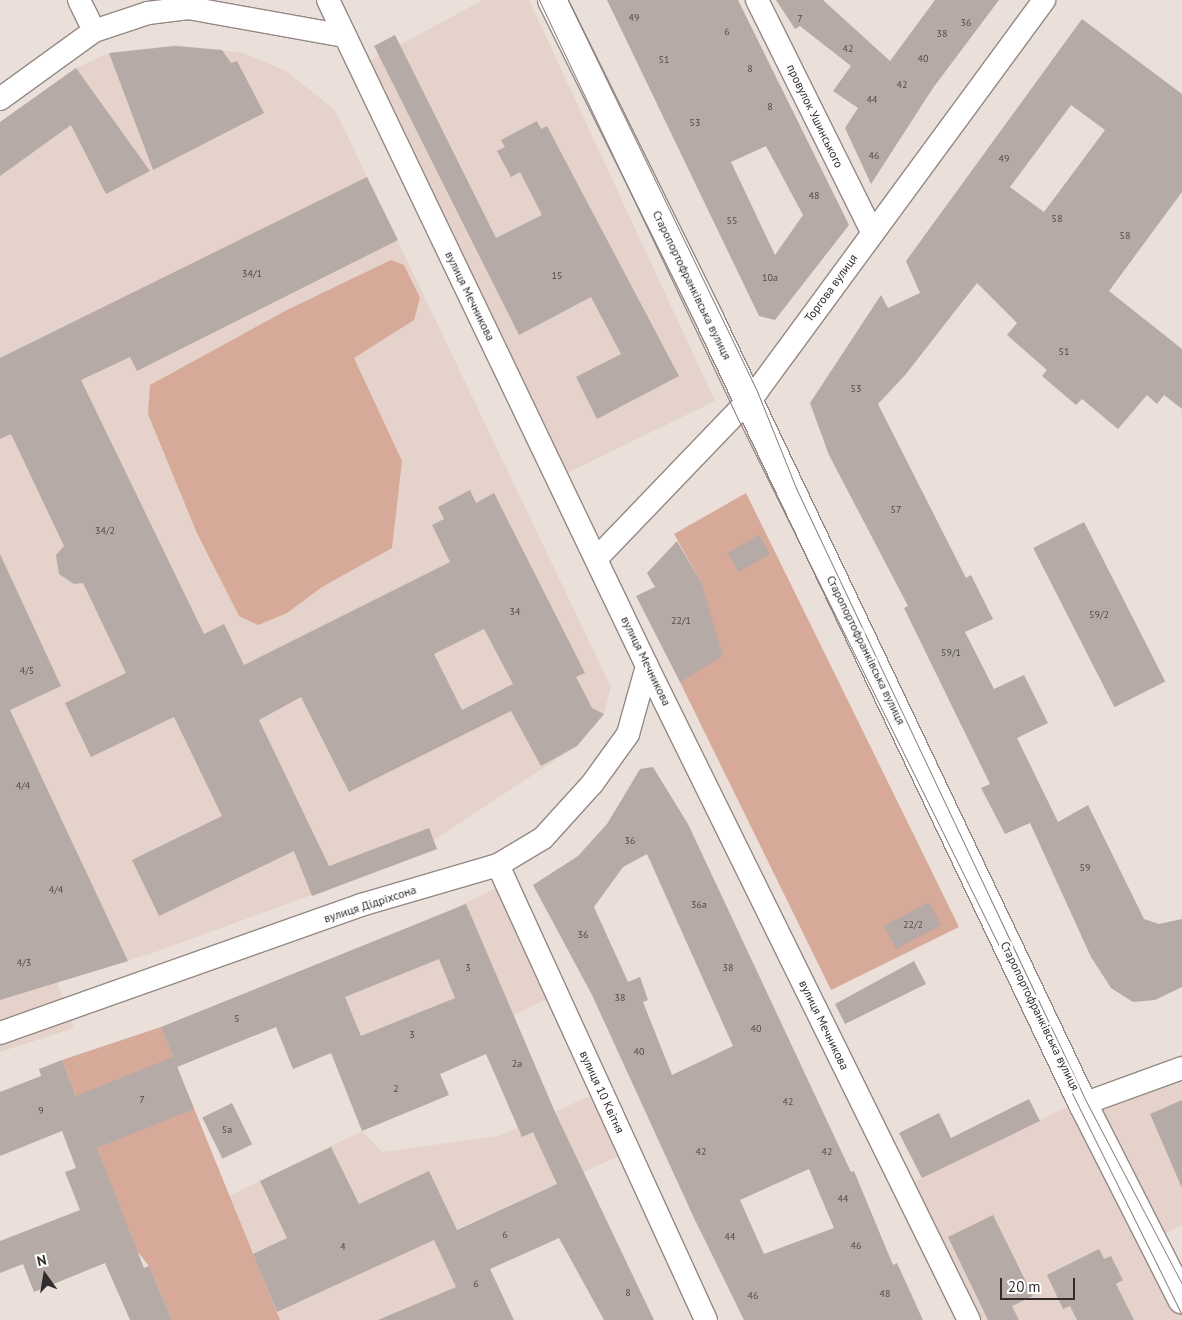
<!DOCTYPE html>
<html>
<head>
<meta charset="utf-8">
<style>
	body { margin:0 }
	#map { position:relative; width:1182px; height:1320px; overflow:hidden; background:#ebdfda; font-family:"PT Sans",sans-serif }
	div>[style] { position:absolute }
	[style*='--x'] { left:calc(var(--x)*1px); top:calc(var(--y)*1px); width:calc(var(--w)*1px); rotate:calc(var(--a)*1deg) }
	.built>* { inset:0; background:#e5d2ca; transform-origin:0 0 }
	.green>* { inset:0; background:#d6a998 }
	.building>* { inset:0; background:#b5aaa5; transform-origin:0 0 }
	.roads { filter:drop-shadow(1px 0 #948984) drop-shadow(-1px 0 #948984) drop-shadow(0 1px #948984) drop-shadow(0 -1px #948984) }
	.minor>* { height:22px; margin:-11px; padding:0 11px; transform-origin:11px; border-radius:11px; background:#fff }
	.secondary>* { height:28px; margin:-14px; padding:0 14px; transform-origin:14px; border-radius:14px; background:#fff }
	.tram>* { height:1px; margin:-0.5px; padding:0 0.5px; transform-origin:0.5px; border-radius:0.5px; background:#89807d }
	span { translate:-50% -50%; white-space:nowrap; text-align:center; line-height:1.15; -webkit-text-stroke:5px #fff; paint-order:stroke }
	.number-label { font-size:10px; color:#534c4a }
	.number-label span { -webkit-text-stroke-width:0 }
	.street-label { font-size:12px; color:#322d2c }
	.north { position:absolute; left:20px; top:1250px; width:50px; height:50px; -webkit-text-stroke:4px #fff; paint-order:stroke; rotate:347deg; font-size:14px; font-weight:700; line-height:20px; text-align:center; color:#322d2c }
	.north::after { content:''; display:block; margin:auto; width:18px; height:22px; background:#322d2c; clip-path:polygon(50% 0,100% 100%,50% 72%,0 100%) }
	.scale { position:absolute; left:1000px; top:1278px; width:75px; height:22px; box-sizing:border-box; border:2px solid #322d2c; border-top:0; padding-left:6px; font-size:15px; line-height:18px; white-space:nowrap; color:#322d2c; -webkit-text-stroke:4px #fff; paint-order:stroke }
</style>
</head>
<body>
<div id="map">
	<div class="built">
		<div style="clip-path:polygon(483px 0,529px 0,715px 401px,559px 477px,360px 66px)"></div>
		<div style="clip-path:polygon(175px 45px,243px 53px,286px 71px,335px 110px,611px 687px,604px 714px,577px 746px,434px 840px,437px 849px,150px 954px,57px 982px,74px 1028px,0 1052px,0 122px,76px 68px,109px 53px)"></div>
		<div style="left:496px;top:888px;width:122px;height:212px;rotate:64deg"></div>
		<div style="clip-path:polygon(1182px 1072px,1182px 1225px,1156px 1238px,1087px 1107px)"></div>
		<div style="clip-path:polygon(595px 1094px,624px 1154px,456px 1229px,472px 1320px,280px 1320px,229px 1196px,362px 1131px,382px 1152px,498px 1136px)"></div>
		<div style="clip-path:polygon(1074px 1103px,1182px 1311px,1182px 1320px,979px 1320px,914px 1182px)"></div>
	</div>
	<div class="green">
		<div style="clip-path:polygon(391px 260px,404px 265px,420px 298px,414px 320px,354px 358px,402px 461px,392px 548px,322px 587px,287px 613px,258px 625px,239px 616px,196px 531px,148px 414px,150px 385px,287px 310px)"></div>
		<div style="clip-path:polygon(746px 493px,959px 927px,831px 990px,680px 682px,701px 582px,674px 534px)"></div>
		<div style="clip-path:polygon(161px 1027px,280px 1320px,172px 1320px,149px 1266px,137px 1251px,62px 1060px)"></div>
	</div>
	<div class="building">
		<div style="clip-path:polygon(evenodd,607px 0,738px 0,849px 225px,775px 320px,759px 316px,607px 0,766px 146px,803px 215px,775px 255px,731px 162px,766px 146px)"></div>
		<div style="clip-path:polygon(776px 0,823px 0,890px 61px,935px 0,999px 0,933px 88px,871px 184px,845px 128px,858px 108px,833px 91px,851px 66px,800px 26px,795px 29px)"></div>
		<div style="clip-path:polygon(evenodd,1082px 19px,1182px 94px,1182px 192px,1109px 291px,1182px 349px,1182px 409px,1164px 395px,1157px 404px,1147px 395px,1118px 429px,1082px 399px,1076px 405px,1042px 376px,1047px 370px,1007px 335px,1017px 323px,977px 283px,906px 374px,878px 404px,966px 578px,971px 575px,993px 619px,965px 632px,994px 689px,1024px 675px,1048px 723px,1017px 738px,1058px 822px,1088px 805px,1144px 919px,1159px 924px,1182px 919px,1182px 987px,1155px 1000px,1133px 1002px,1111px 988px,1091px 957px,1030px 823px,1005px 834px,981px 788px,990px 784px,904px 608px,908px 606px,829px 455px,810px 403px,881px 295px,888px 308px,920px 293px,906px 261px,1082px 19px,1071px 105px,1105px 130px,1044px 212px,1010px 187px,1071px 105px)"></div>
		<div style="clip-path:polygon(395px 35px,496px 238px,542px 215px,520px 172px,511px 177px,497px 151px,505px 147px,501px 140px,537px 121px,541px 129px,547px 126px,679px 376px,597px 419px,576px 377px,621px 354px,591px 297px,519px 335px,374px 46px)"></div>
		<div style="clip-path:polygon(175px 46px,222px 50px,231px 63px,237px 61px,264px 113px,153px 170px,109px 53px)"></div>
		<div style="clip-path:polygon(76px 68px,150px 171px,106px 194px,71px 125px,0 176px,0 122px)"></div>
		<div style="clip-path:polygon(evenodd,367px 177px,398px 240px,137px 371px,130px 357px,81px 380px,204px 634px,224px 624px,244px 665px,450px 562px,432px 525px,444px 519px,438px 507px,470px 490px,476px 503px,494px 493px,585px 673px,576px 677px,592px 708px,604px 714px,577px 746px,541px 766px,511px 711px,349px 792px,301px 697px,259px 720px,329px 866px,429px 828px,437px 849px,312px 896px,294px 851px,159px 916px,132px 860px,222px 816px,174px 717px,91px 757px,65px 703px,126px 673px,83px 583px,74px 584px,59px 574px,56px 555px,64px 546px,11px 434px,0 439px,0 358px,367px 177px,484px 629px,513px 684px,462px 710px,434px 654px,484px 629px)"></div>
		<div style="left:1084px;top:522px;width:179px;height:57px;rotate:63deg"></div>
		<div style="left:759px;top:535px;width:22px;height:36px;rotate:60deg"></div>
		<div style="clip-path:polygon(677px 541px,701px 582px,723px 656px,680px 682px,636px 596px,655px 587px,647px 573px)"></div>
		<div style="clip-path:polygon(0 554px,61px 686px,10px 710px,128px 961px,0 1000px)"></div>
		<div style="clip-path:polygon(evenodd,653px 767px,688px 824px,851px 1172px,854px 1171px,893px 1265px,897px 1263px,923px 1320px,744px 1320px,694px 1218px,592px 995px,533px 885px,578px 856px,607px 824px,640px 769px,653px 767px,647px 854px,733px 1046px,672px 1075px,643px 1002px,648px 1000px,640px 977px,628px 982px,594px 907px,623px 867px,647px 854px,653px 767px,809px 1169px,834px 1228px,764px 1254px,740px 1200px,809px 1169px)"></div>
		<div style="left:929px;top:902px;width:26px;height:51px;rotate:62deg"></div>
		<div style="clip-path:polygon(evenodd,466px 904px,555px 1112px,654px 1320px,604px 1320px,559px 1238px,490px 1269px,514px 1320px,378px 1320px,456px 1287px,434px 1240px,277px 1312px,253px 1254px,287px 1238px,260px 1181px,331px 1147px,359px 1204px,429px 1171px,457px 1230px,557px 1184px,533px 1132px,522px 1137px,486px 1054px,440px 1074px,449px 1095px,362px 1131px,331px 1053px,293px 1069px,276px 1027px,177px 1067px,161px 1027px,466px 904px,439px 959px,455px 998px,361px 1036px,345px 997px,439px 959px)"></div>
		<div style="clip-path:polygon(914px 961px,926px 984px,845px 1024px,835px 1004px)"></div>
		<div style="clip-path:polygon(173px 1057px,194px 1109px,97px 1148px,144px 1268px,149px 1266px,172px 1320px,130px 1320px,105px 1263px,34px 1292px,23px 1264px,0 1273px,0 1241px,80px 1210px,65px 1172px,76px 1168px,62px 1131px,0 1156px,0 1092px,41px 1076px,39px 1069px,62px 1060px,76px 1096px)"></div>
		<div style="clip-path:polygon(1029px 1099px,1040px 1121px,922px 1178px,899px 1133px,939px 1113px,951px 1138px)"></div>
		<div style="clip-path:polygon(1182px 1100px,1182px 1188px,1150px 1114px)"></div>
		<div style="left:232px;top:1103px;width:46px;height:33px;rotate:64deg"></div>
		<div style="clip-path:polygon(993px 1215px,1033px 1296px,1012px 1306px,1019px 1320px,988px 1320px,948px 1237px)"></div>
		<div style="clip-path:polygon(1099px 1249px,1104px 1259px,1111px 1256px,1123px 1280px,1116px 1284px,1134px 1320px,1077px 1320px,1070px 1306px,1063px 1309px,1047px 1275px)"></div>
	</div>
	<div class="roads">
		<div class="minor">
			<div style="--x:79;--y:0;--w:34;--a:64"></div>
			<div style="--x:328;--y:0;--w:738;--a:64.41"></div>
			<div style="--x:647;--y:666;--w:729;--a:63.79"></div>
			<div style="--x:757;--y:0;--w:259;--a:63.6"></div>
			<div style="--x:0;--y:99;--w:116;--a:-35.9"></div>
			<div style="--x:94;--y:31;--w:57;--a:-18.4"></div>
			<div style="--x:148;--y:13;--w:41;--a:-7"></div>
			<div style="--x:189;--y:8;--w:158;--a:10.2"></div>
			<div style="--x:597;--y:558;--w:231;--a:-46.2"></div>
			<div style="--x:757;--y:391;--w:485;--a:-53.7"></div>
			<div style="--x:498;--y:865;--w:500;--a:65.43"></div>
			<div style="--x:0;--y:1033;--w:383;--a:-19.5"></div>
			<div style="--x:361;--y:905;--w:143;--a:-16.3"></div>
			<div style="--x:498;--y:865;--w:52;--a:-31"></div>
			<div style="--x:543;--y:838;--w:73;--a:-47.8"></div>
			<div style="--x:592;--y:784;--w:62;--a:-54.2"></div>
			<div style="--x:628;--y:734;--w:71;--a:-74.4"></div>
			<div style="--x:1083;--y:1104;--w:105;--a:-20"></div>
		</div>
		<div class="secondary">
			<div style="--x:552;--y:0;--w:357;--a:63.7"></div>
			<div style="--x:710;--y:320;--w:868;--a:64.56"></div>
			<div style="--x:1083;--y:1104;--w:219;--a:63.1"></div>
		</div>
	</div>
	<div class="tram">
		<div style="--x:539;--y:0;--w:457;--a:64.6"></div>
		<div style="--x:735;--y:413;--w:1007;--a:63.64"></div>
		<div style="--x:568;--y:0;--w:434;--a:64.2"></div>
		<div style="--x:757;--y:391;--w:105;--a:68.1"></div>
		<div style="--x:796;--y:488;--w:680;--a:64.68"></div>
		<div style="--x:1087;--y:1103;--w:204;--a:62.3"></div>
	</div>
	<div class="number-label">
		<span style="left:634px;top:18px">49</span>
		<span style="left:800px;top:19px">7</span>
		<span style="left:966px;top:23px">36</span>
		<span style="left:727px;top:32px">6</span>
		<span style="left:942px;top:34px">38</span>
		<span style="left:848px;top:49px">42</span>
		<span style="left:923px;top:59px">40</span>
		<span style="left:664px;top:60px">51</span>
		<span style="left:750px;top:69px">8</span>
		<span style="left:902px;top:85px">42</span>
		<span style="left:872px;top:100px">44</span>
		<span style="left:770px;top:107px">8</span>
		<span style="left:695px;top:123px">53</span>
		<span style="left:874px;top:156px">46</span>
		<span style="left:1004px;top:159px">49</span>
		<span style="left:814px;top:196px">48</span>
		<span style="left:1057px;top:219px">58</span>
		<span style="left:732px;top:221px">55</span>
		<span style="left:1125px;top:236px">58</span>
		<span style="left:252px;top:274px">34/1</span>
		<span style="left:557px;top:276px">15</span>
		<span style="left:770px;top:278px">10а</span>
		<span style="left:1064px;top:352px">51</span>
		<span style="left:856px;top:389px">53</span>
		<span style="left:896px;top:510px">57</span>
		<span style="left:105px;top:531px">34/2</span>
		<span style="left:515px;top:612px">34</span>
		<span style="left:1099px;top:615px">59/2</span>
		<span style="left:681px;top:621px">22/1</span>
		<span style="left:951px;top:653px">59/1</span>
		<span style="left:27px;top:671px">4/5</span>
		<span style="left:23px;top:786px">4/4</span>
		<span style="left:630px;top:841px">36</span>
		<span style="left:1085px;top:868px">59</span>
		<span style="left:56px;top:890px">4/4</span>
		<span style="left:699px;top:905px">36а</span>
		<span style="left:913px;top:925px">22/2</span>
		<span style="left:583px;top:935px">36</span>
		<span style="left:24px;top:963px">4/3</span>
		<span style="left:468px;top:968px">3</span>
		<span style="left:728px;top:968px">38</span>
		<span style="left:620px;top:998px">38</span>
		<span style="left:237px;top:1019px">5</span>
		<span style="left:756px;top:1029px">40</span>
		<span style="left:412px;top:1035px">3</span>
		<span style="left:639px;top:1052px">40</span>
		<span style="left:517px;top:1064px">2а</span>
		<span style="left:396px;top:1089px">2</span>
		<span style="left:142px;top:1100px">7</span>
		<span style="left:788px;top:1102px">42</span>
		<span style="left:41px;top:1111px">9</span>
		<span style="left:227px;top:1130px">5а</span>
		<span style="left:701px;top:1152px">42</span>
		<span style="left:827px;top:1152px">42</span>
		<span style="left:843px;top:1199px">44</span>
		<span style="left:505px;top:1235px">6</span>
		<span style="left:730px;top:1237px">44</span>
		<span style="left:856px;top:1246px">46</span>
		<span style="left:343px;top:1247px">4</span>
		<span style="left:476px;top:1284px">6</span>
		<span style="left:628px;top:1293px">8</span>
		<span style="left:885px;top:1294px">48</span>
		<span style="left:753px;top:1296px">46</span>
	</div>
	<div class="street-label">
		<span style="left:815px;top:116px;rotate:64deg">провулок Ушинського</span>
		<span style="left:692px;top:285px;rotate:64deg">Старопортофранківська вулиця</span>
		<span style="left:831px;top:288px;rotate:-54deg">Торгова вулиця</span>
		<span style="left:470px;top:296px;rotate:64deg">вулиця Мечникова</span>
		<span style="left:866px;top:650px;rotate:64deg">Старопортофранківська вулиця</span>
		<span style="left:646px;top:661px;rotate:64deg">вулиця Мечникова</span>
		<span style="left:370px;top:904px;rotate:-18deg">вулиця Дідріхсона</span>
		<span style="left:1040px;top:1016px;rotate:64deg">Старопортофранківська вулиця</span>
		<span style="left:824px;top:1025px;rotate:64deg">вулиця Мечникова</span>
		<span style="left:602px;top:1092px;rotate:65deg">вулиця 10 Квітня</span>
	</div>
	<div class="north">N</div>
	<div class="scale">20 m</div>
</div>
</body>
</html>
